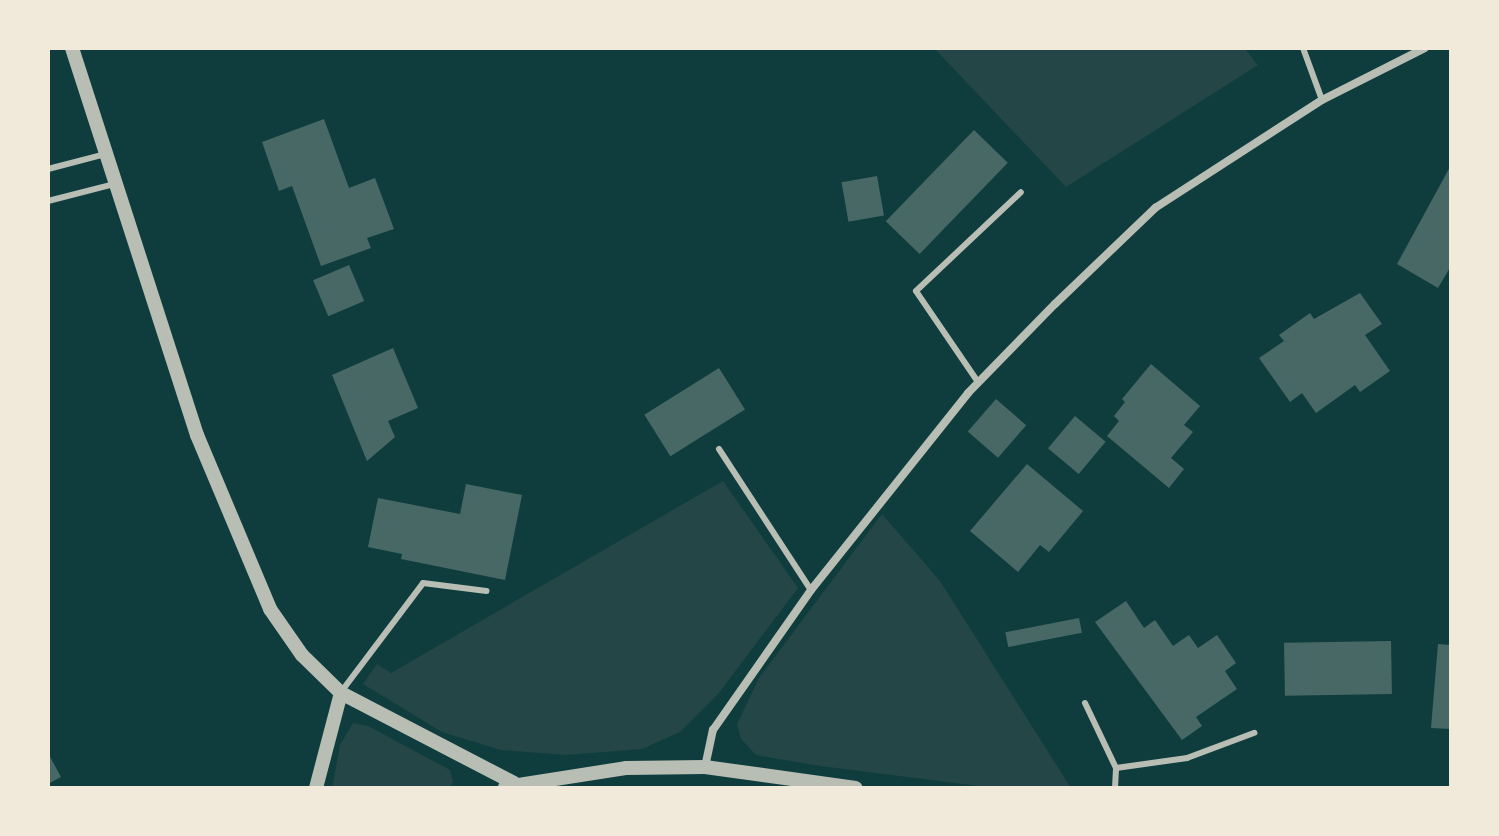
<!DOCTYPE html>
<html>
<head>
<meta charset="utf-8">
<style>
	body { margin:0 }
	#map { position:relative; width:1499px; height:836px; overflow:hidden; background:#0f3d3e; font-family:"Roboto Condensed",sans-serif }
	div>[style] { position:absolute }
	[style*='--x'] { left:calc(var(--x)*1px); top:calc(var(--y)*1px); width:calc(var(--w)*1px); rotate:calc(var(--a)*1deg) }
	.green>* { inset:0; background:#244646 }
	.building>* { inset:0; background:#486865; transform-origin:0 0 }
	.service>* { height:6px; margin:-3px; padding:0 3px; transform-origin:3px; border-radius:3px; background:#b8beb3 }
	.minor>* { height:8px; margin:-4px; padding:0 4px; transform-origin:4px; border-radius:4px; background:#b8beb3 }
	.tertiary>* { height:14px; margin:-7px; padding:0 7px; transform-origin:7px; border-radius:7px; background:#b8beb3 }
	span { translate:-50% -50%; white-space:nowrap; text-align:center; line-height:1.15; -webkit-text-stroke:7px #f1e9da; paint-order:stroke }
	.frame { position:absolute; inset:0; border:50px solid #f1e9da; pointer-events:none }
</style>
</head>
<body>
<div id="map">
	<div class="green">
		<div style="clip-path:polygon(934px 48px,1244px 48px,1258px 65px,1066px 187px)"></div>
		<div style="clip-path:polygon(723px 481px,798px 588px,718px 694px,680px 732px,642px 749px,566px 755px,501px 750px,442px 732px,363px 684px,377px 664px,391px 673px)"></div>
		<div style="clip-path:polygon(882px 514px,940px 581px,1071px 788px,995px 788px,820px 766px,756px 755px,741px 739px,737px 724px,759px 678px)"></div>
		<div style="clip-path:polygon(353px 723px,368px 726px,450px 770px,453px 782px,449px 788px,332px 788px,340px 745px)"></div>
	</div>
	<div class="building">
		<div style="clip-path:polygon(324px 119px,349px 188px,375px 178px,394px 229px,367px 238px,371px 248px,321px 266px,292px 186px,279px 191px,262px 142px)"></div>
		<div style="left:974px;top:130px;width:47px;height:127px;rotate:44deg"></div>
		<div style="clip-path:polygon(1451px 165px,1451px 266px,1438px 288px,1397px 264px)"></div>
		<div style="left:877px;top:176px;width:40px;height:36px;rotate:80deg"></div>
		<div style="left:349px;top:265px;width:39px;height:39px;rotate:67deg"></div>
		<div style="clip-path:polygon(1360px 293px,1382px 324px,1365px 335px,1390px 371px,1360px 392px,1355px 385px,1316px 413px,1302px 393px,1290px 402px,1259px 358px,1284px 341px,1279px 335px,1310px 313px,1314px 319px)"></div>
		<div style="clip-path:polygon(393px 348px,418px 408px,388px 421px,395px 437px,367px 461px,332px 375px)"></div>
		<div style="clip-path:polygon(1151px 364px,1200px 406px,1184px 425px,1193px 432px,1171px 458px,1184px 469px,1169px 488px,1107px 436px,1119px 421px,1114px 416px,1125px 402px,1122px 399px)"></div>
		<div style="left:719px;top:368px;width:49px;height:88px;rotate:58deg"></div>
		<div style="left:996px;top:399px;width:40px;height:43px;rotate:41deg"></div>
		<div style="left:1075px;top:416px;width:40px;height:42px;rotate:40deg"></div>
		<div style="clip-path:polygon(1027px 464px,1083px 511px,1049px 552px,1040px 545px,1018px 572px,970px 531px)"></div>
		<div style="clip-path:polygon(466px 484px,522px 495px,505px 580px,401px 559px,402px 554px,368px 547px,378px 498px,460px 514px)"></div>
		<div style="clip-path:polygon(1126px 601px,1144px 628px,1155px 620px,1173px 646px,1189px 635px,1198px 648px,1217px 635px,1236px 663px,1225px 671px,1237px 689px,1196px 717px,1202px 726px,1182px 740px,1095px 622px)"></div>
		<div style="left:1079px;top:618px;width:15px;height:75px;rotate:79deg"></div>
		<div style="left:1391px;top:641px;width:53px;height:107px;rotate:89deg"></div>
		<div style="clip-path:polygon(1438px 644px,1451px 645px,1451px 729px,1431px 728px)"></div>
		<div style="clip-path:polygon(48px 753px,61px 777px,48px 784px)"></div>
	</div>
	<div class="service">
		<div style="--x:1303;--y:48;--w:55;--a:69.9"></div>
		<div style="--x:48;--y:169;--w:59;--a:-14.7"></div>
		<div style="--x:48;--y:201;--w:68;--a:-14.4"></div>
		<div style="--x:978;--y:382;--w:110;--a:-124.3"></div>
		<div style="--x:916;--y:291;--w:144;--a:-43.3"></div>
		<div style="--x:719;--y:449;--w:168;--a:56.9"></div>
		<div style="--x:341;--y:692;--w:136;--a:-53"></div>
		<div style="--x:423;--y:583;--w:64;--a:7.2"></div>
		<div style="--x:1085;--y:703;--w:72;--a:64.5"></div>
		<div style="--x:1116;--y:768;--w:72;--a:-8"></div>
		<div style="--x:1187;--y:758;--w:72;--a:-20.5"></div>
		<div style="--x:1115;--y:788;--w:20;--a:-87"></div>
	</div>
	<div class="minor">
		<div style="--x:705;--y:767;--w:38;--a:-78"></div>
		<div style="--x:713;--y:730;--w:171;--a:-55"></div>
		<div style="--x:811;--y:590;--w:252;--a:-51.4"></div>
		<div style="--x:968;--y:393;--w:124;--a:-45.7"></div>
		<div style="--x:1055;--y:304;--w:139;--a:-43.8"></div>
		<div style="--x:1155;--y:208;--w:199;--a:-32.9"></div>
		<div style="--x:1322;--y:100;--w:115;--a:-26.8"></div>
	</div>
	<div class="tertiary">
		<div style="--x:72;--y:48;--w:407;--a:72.1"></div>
		<div style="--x:197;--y:435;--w:189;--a:67.2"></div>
		<div style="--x:270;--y:609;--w:56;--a:55.2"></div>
		<div style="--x:302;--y:655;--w:54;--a:44.3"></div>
		<div style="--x:341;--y:693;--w:195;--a:27.5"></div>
		<div style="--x:505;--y:787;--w:122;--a:-8.9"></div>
		<div style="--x:626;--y:768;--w:79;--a:-0.7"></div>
		<div style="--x:705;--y:767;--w:152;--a:7.9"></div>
		<div style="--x:316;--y:788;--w:98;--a:-75.3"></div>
	</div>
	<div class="frame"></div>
</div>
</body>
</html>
